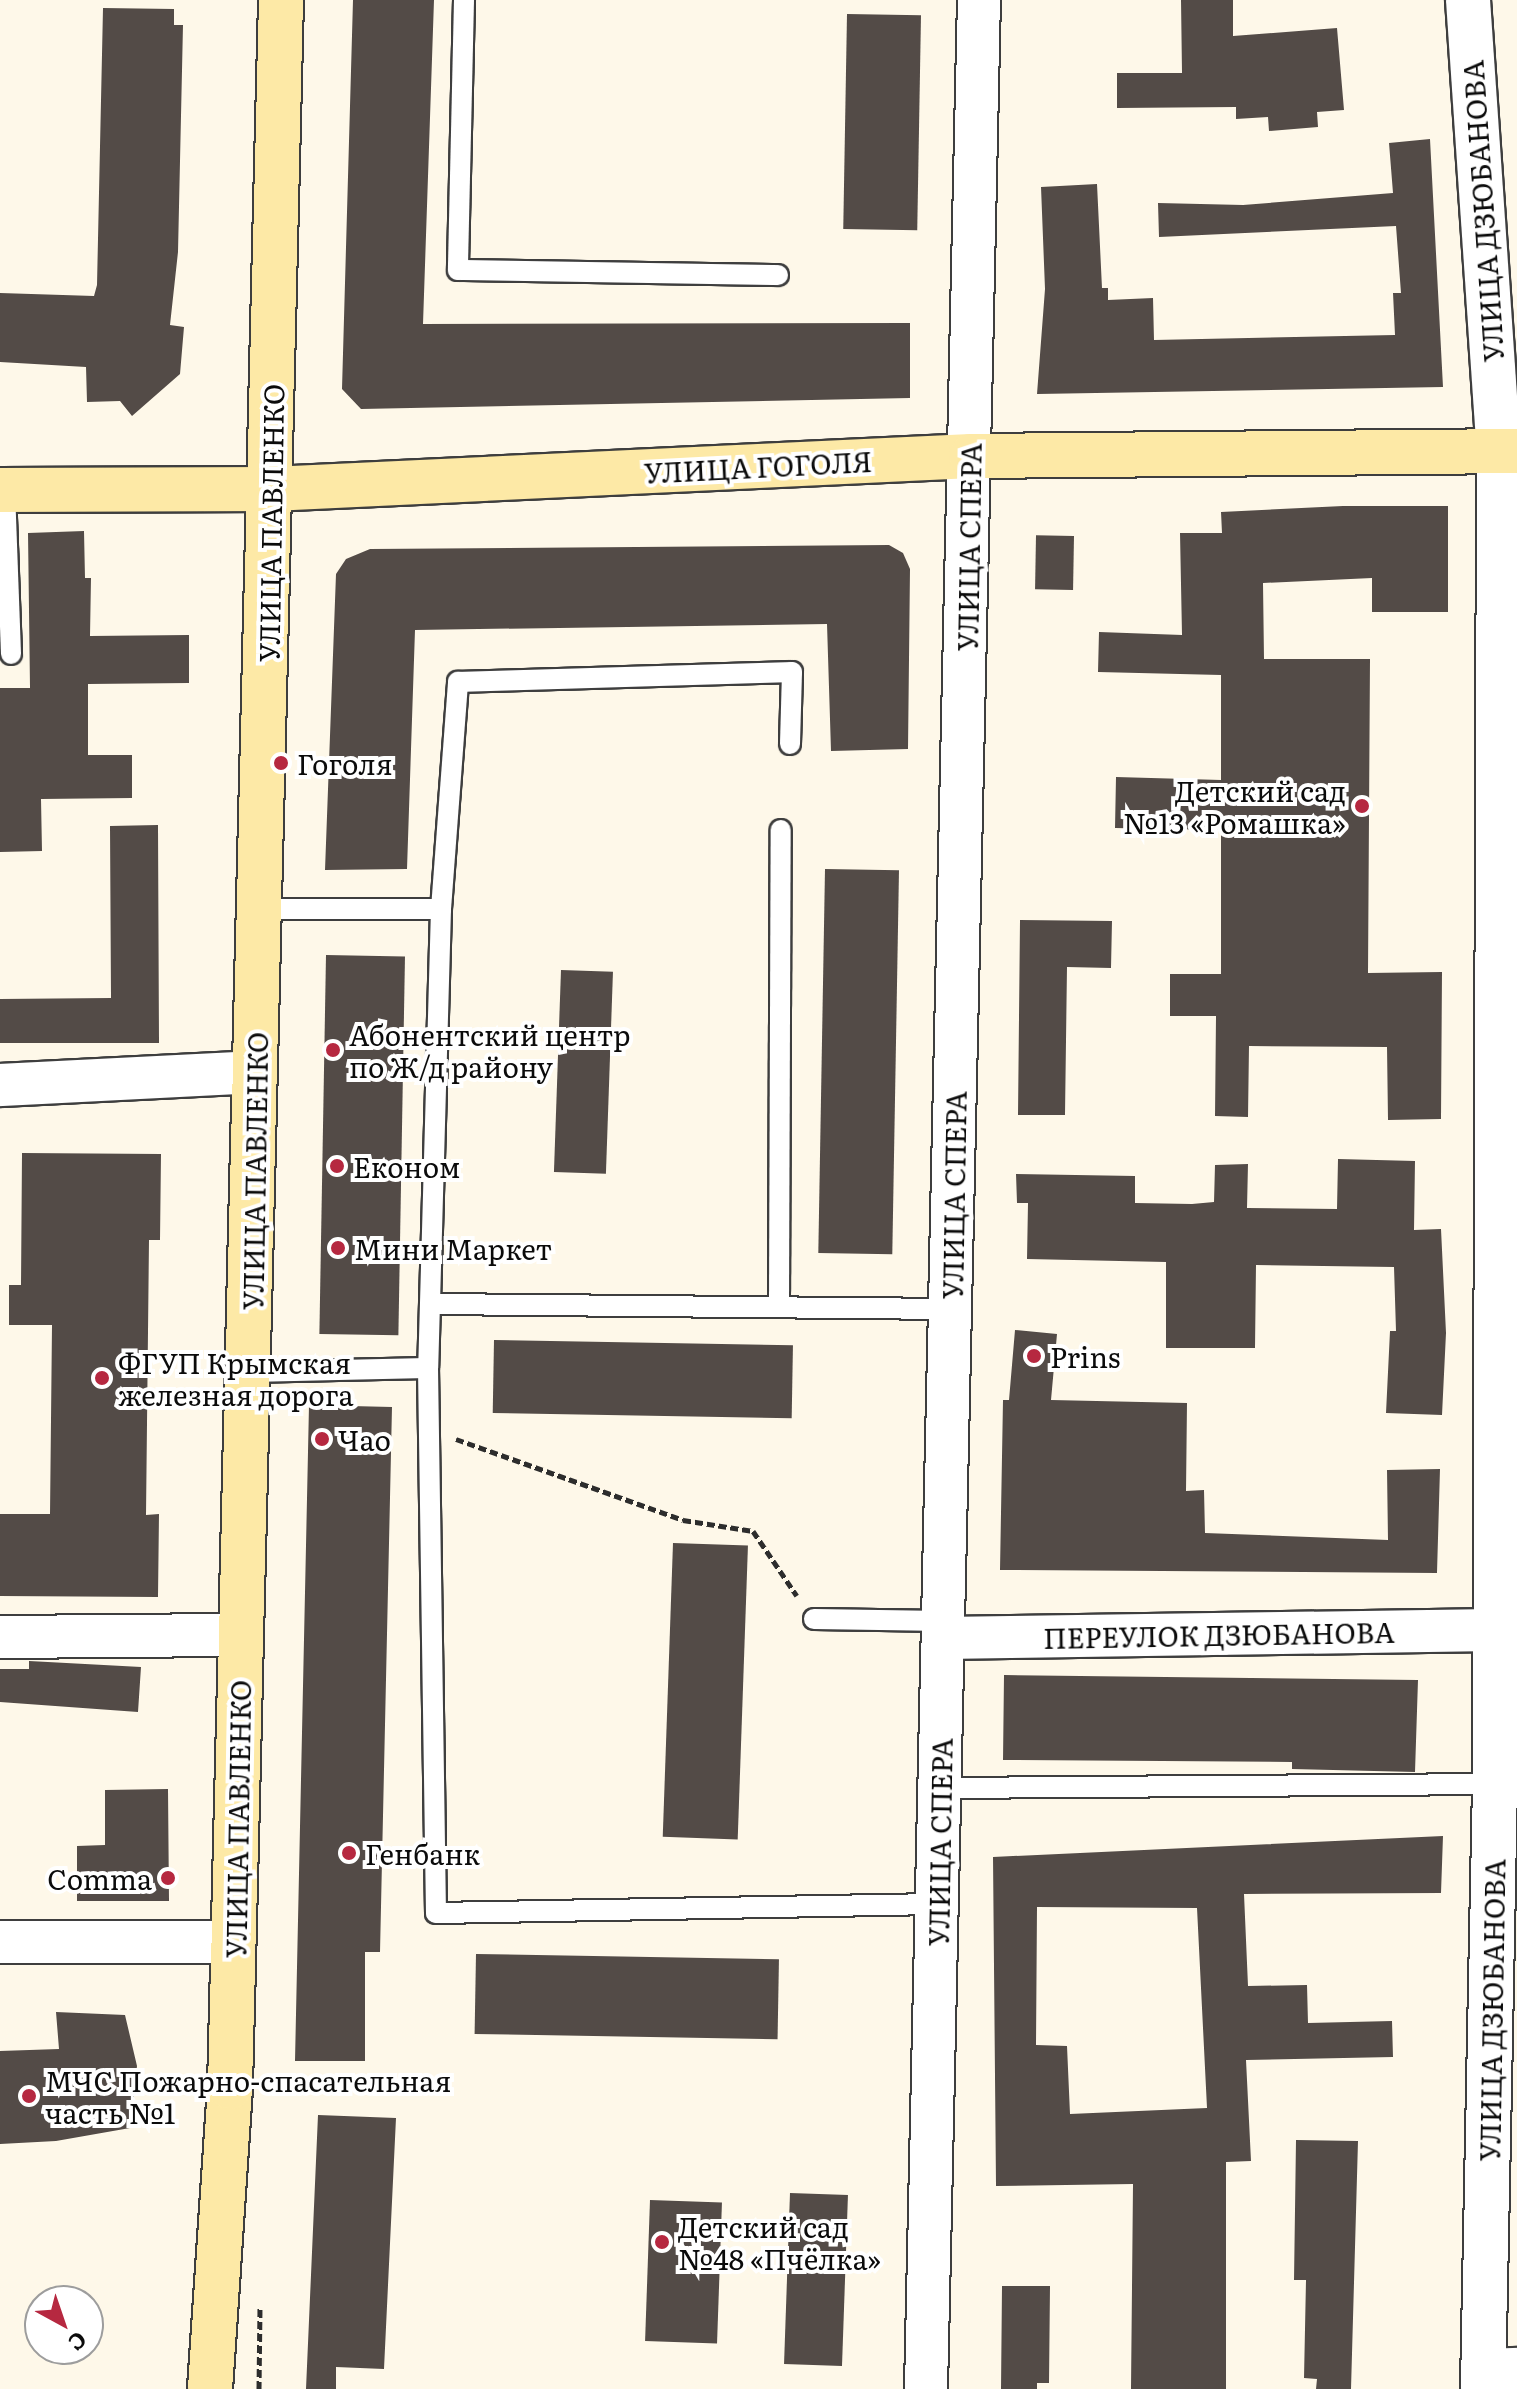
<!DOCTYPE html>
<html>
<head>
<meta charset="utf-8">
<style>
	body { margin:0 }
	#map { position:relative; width:1517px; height:2389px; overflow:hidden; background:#fef8e9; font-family:Literata,serif }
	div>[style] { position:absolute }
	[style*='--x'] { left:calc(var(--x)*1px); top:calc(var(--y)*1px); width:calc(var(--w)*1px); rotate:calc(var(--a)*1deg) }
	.building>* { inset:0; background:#534b47; transform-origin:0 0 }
	.path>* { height:5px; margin-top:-2.5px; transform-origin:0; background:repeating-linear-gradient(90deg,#2d2d2d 0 8px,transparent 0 12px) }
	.roads { filter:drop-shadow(2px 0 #3e3e3e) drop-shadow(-2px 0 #3e3e3e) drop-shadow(0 2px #3e3e3e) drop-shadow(0 -2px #3e3e3e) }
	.service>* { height:20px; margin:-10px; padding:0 10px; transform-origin:10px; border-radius:10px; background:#fff }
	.minor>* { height:42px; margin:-21px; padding:0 21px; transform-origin:21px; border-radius:21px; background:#fff }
	.tertiary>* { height:44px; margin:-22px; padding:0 22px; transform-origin:22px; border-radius:22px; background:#fff }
	.secondary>* { height:44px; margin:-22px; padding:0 22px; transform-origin:22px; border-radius:22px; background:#fde9a6 }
	.dots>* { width:22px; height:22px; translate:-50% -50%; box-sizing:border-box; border:4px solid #fff; border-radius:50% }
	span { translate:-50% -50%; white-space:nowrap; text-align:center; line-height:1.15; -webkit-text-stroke:8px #fff; paint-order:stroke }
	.street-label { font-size:28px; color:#0b0b0b }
	.poi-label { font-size:28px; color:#0b0b0b }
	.left { translate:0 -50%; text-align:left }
	.right { translate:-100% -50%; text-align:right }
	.north { position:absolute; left:24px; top:2285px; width:80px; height:80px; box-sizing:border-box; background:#fff; border:2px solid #9d9d9d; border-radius:50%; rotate:140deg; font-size:22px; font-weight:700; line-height:32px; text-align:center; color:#0b0b0b }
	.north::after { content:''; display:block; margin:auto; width:28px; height:36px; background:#b62840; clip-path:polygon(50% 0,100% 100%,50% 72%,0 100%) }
</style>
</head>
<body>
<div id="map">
	<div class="building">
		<div style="clip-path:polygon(353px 0,434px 0,423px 324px,910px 323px,910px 398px,361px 409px,342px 389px)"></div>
		<div style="clip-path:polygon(1181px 0,1233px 0,1233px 36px,1337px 28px,1344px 110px,1317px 112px,1318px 127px,1269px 131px,1268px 117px,1236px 119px,1236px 107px,1117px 108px,1117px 73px,1182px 73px)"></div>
		<div style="clip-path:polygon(103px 8px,174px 9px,174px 25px,183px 25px,178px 252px,170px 325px,184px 327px,180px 374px,132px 416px,120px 401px,87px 402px,86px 367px,0 362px,0 293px,94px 296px,97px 285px)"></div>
		<div style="left:847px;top:14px;width:74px;height:215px;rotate:1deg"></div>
		<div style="clip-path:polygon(1430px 139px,1443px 387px,1037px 394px,1045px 289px,1041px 187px,1097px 184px,1102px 288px,1108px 288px,1108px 300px,1153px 298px,1154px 340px,1395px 335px,1393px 293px,1401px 293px,1396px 226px,1159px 237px,1158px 203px,1243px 205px,1393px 193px,1389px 143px)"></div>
		<div style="clip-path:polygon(1343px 506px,1448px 506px,1448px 612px,1372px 612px,1372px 578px,1263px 583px,1264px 659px,1370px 659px,1368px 973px,1442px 972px,1441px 1119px,1388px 1120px,1387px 1047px,1249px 1046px,1248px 1117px,1215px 1116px,1216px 1016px,1170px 1016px,1170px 974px,1221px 974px,1221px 830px,1115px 828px,1116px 777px,1221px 780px,1221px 675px,1098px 672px,1099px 632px,1182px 635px,1180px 533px,1222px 533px,1221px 512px)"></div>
		<div style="clip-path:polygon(84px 531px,85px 578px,91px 578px,90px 636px,189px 635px,189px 683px,88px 684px,88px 755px,132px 755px,132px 798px,41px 799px,42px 851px,0 852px,0 688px,30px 688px,28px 533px)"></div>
		<div style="left:1074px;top:536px;width:54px;height:38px;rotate:91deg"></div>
		<div style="clip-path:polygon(889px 545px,903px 553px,910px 569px,908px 749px,831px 751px,827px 624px,415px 630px,407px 869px,325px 870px,336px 574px,346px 559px,370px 549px)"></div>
		<div style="clip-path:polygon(158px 825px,159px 1043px,0 1043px,0 999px,111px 998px,110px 826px)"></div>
		<div style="left:825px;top:869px;width:74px;height:384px;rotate:1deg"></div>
		<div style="clip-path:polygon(1020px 920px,1112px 921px,1111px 968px,1067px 967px,1065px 1115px,1018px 1115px)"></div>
		<div style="left:326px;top:955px;width:79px;height:379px;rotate:1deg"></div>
		<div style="left:561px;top:970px;width:52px;height:202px;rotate:2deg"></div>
		<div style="clip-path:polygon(22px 1153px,161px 1154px,160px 1240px,149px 1240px,146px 1515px,159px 1514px,158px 1597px,0 1596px,0 1514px,50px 1514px,52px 1325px,9px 1325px,9px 1285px,21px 1285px)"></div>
		<div style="clip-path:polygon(1338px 1159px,1415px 1161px,1414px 1230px,1441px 1229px,1446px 1333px,1442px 1415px,1386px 1413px,1390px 1331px,1396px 1331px,1394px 1267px,1256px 1265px,1255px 1348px,1166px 1348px,1166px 1262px,1027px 1259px,1028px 1203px,1017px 1203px,1016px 1174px,1135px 1176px,1135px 1203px,1192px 1204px,1214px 1202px,1215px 1165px,1248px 1164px,1247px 1208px,1337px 1209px)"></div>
		<div style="clip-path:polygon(1015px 1330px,1057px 1334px,1051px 1400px,1187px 1403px,1186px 1491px,1204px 1490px,1205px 1533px,1388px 1540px,1387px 1470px,1440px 1469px,1437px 1573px,1000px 1570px,1003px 1400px,1009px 1400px)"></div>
		<div style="left:494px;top:1340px;width:299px;height:73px;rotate:1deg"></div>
		<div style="clip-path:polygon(309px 1405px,392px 1407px,380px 1952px,365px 1952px,365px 2061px,295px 2061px)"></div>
		<div style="left:673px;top:1543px;width:75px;height:294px;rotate:2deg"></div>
		<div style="clip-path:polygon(29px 1661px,141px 1667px,138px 1712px,0 1702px,0 1669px,29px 1669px)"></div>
		<div style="clip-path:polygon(1004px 1675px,1418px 1680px,1415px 1772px,1292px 1769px,1292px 1762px,1003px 1760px)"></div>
		<div style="clip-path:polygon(168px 1789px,169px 1901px,77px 1901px,77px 1846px,105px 1845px,105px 1790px)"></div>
		<div style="clip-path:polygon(evenodd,1443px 1836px,1441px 1893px,1244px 1894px,1248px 1986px,1307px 1985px,1308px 2023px,1392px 2021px,1393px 2057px,1246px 2060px,1251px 2161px,1226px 2162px,1226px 2389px,1131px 2389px,1133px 2184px,996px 2186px,993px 1857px,1443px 1836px,1037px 1907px,1197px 1908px,1207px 2108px,1070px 2114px,1067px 2046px,1036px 2045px,1037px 1907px)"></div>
		<div style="left:476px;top:1954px;width:303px;height:80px;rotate:1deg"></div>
		<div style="clip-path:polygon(56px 2012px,125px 2015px,137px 2066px,130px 2128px,56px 2141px,0 2144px,0 2051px,59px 2049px)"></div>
		<div style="clip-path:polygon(318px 2115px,396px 2118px,384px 2369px,336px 2367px,336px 2389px,306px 2389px)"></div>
		<div style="clip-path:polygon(1296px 2140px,1358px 2141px,1351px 2389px,1316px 2389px,1317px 2379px,1304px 2378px,1306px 2280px,1294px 2280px)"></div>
		<div style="left:790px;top:2193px;width:58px;height:171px;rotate:2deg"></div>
		<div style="left:650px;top:2200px;width:72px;height:141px;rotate:2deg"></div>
		<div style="clip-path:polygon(1002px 2286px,1050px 2286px,1049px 2383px,1037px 2383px,1037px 2389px,1001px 2389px)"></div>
	</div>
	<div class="path">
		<div style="--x:456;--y:1439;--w:241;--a:19.6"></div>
		<div style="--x:683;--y:1520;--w:71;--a:8.9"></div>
		<div style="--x:753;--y:1531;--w:78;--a:55.9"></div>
		<div style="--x:259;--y:2389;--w:83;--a:-89.3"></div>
	</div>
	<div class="roads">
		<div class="service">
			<div style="--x:464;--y:0;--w:270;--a:91.3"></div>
			<div style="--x:458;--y:270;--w:320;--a:0.9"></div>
			<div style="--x:5;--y:490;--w:164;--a:87.9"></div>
			<div style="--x:260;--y:909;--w:181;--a:0"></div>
			<div style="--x:441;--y:909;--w:459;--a:91.6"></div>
			<div style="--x:428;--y:1368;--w:545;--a:89.16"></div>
			<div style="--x:436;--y:1913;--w:501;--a:-1.03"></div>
			<div style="--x:441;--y:909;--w:228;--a:-85.7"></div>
			<div style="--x:458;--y:682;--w:334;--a:-1.7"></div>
			<div style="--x:792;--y:672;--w:72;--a:91.6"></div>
			<div style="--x:431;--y:1304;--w:520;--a:0.55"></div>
			<div style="--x:779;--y:1304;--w:474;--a:-89.8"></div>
			<div style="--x:249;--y:1372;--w:179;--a:-1.3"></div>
			<div style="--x:814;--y:1619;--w:130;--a:0.9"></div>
			<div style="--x:940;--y:1788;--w:555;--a:-0.41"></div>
		</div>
		<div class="minor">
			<div style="--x:0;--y:1085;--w:256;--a:-2.9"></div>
			<div style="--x:0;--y:1637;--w:242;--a:-0.5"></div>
			<div style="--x:943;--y:1638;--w:551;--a:-0.83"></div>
			<div style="--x:0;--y:1942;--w:234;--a:0"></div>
			<div style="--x:1484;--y:2370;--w:33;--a:-2"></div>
			<div style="--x:926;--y:2389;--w:2390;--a:-88.73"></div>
		</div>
		<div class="tertiary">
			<div style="--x:1468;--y:0;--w:453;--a:86.1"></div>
			<div style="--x:1499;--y:452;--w:1332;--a:90.17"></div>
			<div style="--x:1495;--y:1784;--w:605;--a:91.14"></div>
		</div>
		<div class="secondary">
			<div style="--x:0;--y:490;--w:271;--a:-0.2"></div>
			<div style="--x:271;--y:489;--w:701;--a:-2.7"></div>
			<div style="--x:971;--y:456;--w:546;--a:-0.52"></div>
			<div style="--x:210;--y:2389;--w:303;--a:-86.2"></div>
			<div style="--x:230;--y:2087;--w:2088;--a:-88.6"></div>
		</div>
	</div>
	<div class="dots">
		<div style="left:281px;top:763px;background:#b62840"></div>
		<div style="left:1362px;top:806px;background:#b62840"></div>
		<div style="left:333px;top:1050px;background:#b62840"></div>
		<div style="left:337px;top:1166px;background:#b62840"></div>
		<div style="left:338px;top:1248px;background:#b62840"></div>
		<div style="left:1034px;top:1356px;background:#b62840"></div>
		<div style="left:102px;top:1378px;background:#b62840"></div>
		<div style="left:322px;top:1439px;background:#b62840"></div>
		<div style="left:349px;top:1853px;background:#b62840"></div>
		<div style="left:168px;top:1878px;background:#b62840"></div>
		<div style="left:29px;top:2096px;background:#b62840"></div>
		<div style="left:662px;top:2242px;background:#b62840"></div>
	</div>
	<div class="street-label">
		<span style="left:1482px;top:211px;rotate:-94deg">УЛИЦА ДЗЮБАНОВА</span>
		<span style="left:758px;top:466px;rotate:-3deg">УЛИЦА ГОГОЛЯ</span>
		<span style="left:270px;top:523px;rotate:-89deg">УЛИЦА ПАВЛЕНКО</span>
		<span style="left:968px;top:547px;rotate:-89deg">УЛИЦА СПЕРА</span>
		<span style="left:254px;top:1171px;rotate:-89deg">УЛИЦА ПАВЛЕНКО</span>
		<span style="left:953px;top:1195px;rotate:-89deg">УЛИЦА СПЕРА</span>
		<span style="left:1219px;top:1634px;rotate:-1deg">ПЕРЕУЛОК ДЗЮБАНОВА</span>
		<span style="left:237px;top:1819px;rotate:-89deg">УЛИЦА ПАВЛЕНКО</span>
		<span style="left:939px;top:1842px;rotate:-89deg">УЛИЦА СПЕРА</span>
		<span style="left:1491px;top:2010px;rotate:-89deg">УЛИЦА ДЗЮБАНОВА</span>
	</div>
	<div class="poi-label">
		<span class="left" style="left:297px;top:763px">Гоголя</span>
		<span class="right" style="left:1346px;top:806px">Детский сад<br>№13 «Ромашка»</span>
		<span class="left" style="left:349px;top:1050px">Абонентский центр<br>по Ж/д району</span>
		<span class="left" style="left:353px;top:1166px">Економ</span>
		<span class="left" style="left:354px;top:1248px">Мини Маркет</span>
		<span class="left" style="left:1050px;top:1356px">Prins</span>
		<span class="left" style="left:118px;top:1378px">ФГУП Крымская<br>железная дорога</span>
		<span class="left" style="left:338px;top:1439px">Чао</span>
		<span class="left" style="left:365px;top:1853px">Генбанк</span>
		<span class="right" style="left:152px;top:1878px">Comma</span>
		<span class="left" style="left:45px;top:2096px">МЧС Пожарно-спасательная<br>часть №1</span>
		<span class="left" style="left:678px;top:2242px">Детский сад<br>№48 «Пчёлка»</span>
	</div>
	<div class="north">С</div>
</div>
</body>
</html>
